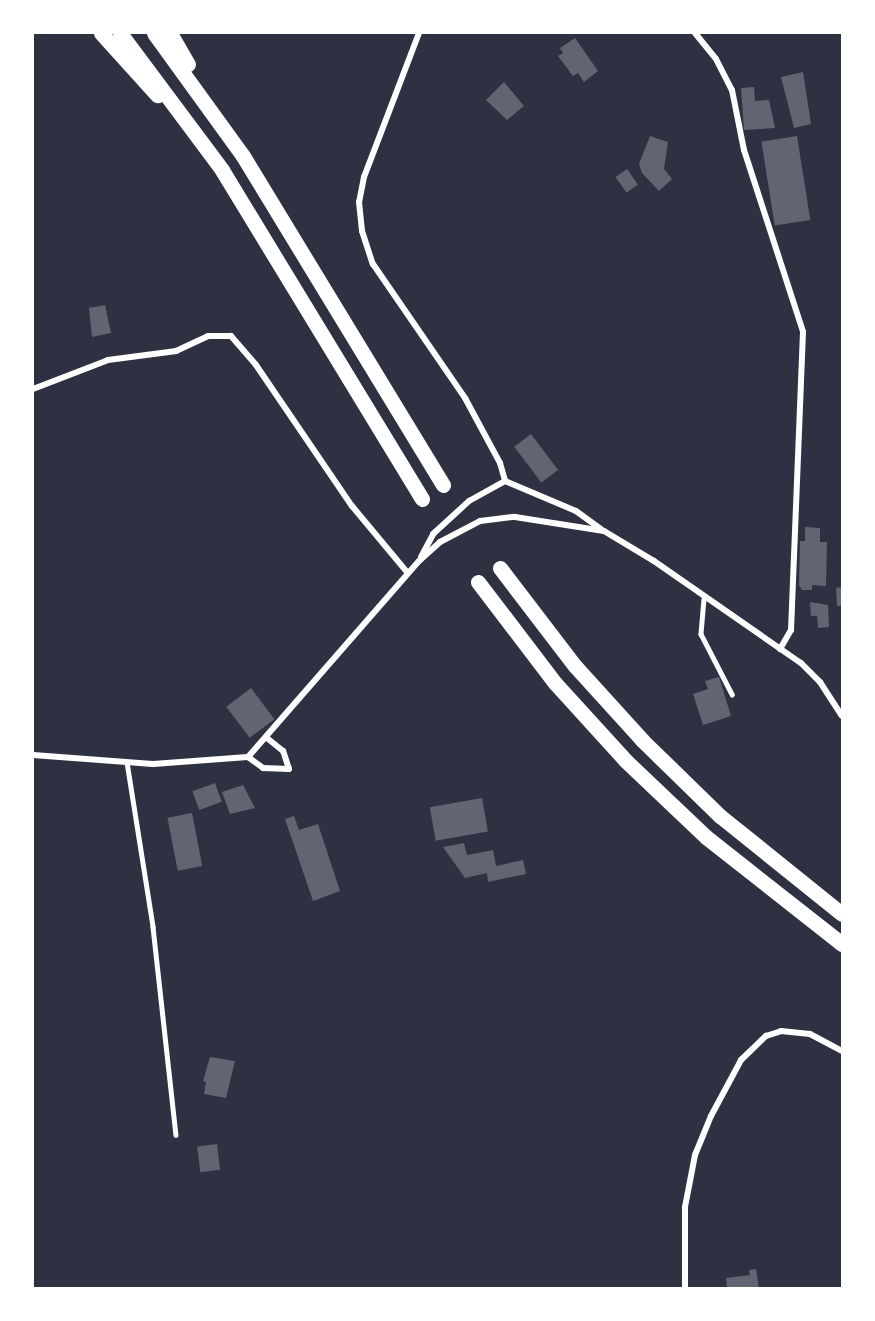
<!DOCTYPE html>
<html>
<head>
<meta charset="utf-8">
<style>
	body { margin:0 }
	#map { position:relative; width:875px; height:1321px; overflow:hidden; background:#2d3142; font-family:Rubik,sans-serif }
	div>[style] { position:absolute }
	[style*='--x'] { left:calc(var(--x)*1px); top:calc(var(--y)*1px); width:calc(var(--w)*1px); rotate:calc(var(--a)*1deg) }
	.building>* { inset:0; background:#626471; transform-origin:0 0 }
	.service>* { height:4.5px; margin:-2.25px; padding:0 2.25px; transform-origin:2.25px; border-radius:2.25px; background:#fff }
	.minor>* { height:6px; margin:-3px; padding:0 3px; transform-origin:3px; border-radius:3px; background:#fff }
	.motorway>* { height:15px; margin:-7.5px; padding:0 7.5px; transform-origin:7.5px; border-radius:7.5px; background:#fff }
	span { translate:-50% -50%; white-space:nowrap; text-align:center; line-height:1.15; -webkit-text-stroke:5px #fff; paint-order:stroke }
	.frame { position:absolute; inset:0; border:34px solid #fff; pointer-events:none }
</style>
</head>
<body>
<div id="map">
	<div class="building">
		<div style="clip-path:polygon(575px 38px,598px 71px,584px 82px,578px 73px,573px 76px,558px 56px,563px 53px,560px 48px)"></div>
		<div style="clip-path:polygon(803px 72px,811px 124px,794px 128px,781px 77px)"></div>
		<div style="clip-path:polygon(504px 82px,524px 106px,507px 120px,486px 100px)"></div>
		<div style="clip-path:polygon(754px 87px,755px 101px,769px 100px,775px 128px,744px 130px,741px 88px)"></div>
		<div style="clip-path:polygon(650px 136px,668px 142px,664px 169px,672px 179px,659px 191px,642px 173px,639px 164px)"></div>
		<div style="left:797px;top:136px;width:85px;height:36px;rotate:81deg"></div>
		<div style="left:627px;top:169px;width:19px;height:14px;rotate:55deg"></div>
		<div style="clip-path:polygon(105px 305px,111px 333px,92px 337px,89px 308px)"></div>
		<div style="left:531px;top:434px;width:45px;height:21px;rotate:53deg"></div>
		<div style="clip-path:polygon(805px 527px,820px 528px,820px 542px,827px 542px,826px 586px,812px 585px,812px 590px,802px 590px,799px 585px,800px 541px,805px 541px)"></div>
		<div style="clip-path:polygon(842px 587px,842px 606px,837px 606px,836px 588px)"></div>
		<div style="clip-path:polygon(810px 602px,828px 605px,829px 627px,818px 628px,817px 616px,811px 616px)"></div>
		<div style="clip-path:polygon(719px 677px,731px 716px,703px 725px,693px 694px,708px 689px,705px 681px)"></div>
		<div style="left:251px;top:688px;width:39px;height:31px;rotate:53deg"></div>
		<div style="left:215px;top:783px;width:20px;height:24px;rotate:70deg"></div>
		<div style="clip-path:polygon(243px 785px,255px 808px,230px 814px,222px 792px)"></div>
		<div style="left:482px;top:798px;width:34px;height:53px;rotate:80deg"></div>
		<div style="left:192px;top:813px;width:54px;height:25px;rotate:79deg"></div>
		<div style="clip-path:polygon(294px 816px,299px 830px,318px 824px,340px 891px,313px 901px,285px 819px)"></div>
		<div style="clip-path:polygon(464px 843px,467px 855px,493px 850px,496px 866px,523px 860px,526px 874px,488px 882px,487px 873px,465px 878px,443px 847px)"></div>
		<div style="clip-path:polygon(210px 1057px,235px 1061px,226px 1098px,204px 1094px,206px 1082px,203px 1081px)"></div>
		<div style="left:217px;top:1144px;width:26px;height:20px;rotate:83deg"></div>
		<div style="clip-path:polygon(756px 1269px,759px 1288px,727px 1288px,726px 1278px,750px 1275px,749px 1270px)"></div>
	</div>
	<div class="service">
		<div style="--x:704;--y:599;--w:35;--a:95"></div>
		<div style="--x:701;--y:634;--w:68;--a:62.7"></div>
		<div style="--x:127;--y:762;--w:167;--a:81"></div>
		<div style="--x:153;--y:927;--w:209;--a:83.7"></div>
	</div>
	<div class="minor">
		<div style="--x:419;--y:33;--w:154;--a:110.9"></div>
		<div style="--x:364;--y:177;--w:25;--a:101"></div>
		<div style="--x:359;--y:202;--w:29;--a:84"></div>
		<div style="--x:362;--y:231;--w:35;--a:72"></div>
		<div style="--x:373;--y:264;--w:163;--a:55.5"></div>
		<div style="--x:465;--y:398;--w:74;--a:61.7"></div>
		<div style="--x:500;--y:463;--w:19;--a:74"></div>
		<div style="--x:695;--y:33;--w:33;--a:51"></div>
		<div style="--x:716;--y:59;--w:35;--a:63"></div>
		<div style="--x:732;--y:90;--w:61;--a:78.7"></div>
		<div style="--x:744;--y:150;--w:191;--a:72"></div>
		<div style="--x:803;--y:332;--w:298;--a:92.3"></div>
		<div style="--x:791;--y:630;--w:22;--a:120"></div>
		<div style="--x:33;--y:389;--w:80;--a:-21.1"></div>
		<div style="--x:108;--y:360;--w:69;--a:-7.5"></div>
		<div style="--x:176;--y:351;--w:35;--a:-25"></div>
		<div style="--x:208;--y:336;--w:23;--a:0"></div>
		<div style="--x:231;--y:336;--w:38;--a:49"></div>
		<div style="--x:256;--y:365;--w:171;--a:55.8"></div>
		<div style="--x:352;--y:506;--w:86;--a:50.2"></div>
		<div style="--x:421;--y:557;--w:26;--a:-62"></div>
		<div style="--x:433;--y:534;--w:49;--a:-42.5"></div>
		<div style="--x:469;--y:501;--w:41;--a:-29.1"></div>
		<div style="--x:505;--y:481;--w:77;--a:22.9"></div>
		<div style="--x:576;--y:511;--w:31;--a:36"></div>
		<div style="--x:33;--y:755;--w:120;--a:4.3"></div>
		<div style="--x:153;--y:764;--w:95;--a:-4.2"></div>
		<div style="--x:248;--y:757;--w:260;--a:-48.9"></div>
		<div style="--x:419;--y:561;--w:28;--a:-42"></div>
		<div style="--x:440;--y:542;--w:45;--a:-27.7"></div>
		<div style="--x:480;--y:521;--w:35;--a:-7"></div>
		<div style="--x:515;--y:517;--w:90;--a:8.9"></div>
		<div style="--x:604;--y:531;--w:58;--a:31"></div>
		<div style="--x:654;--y:561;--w:179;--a:34.8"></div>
		<div style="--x:801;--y:663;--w:27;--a:45"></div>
		<div style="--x:820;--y:682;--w:40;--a:57.1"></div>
		<div style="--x:248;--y:757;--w:19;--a:36"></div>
		<div style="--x:263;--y:768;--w:26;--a:2"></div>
		<div style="--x:289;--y:769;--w:19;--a:-108"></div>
		<div style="--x:283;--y:751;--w:21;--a:-141"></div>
		<div style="--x:685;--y:1288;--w:81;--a:-90"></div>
		<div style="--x:685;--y:1207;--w:53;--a:-79.1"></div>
		<div style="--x:695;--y:1155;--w:42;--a:-67.7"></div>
		<div style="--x:711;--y:1116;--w:64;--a:-61.8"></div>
		<div style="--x:741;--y:1060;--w:35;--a:-44"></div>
		<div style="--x:766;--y:1036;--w:16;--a:-18"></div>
		<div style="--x:781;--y:1031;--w:29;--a:6"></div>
		<div style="--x:810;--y:1034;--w:36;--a:28"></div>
	</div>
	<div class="motorway">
		<div style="--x:101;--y:33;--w:84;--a:47.9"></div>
		<div style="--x:120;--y:33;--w:171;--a:53.3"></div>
		<div style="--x:222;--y:170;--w:385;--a:58.7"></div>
		<div style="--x:154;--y:33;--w:152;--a:54.1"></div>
		<div style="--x:243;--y:156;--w:385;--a:58.7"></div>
		<div style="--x:170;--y:33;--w:36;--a:60"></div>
		<div style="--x:500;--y:568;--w:123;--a:52.6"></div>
		<div style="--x:575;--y:666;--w:100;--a:47.8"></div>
		<div style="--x:642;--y:740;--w:109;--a:44.3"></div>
		<div style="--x:720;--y:816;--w:156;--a:38.8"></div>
		<div style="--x:478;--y:582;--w:127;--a:52.7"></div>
		<div style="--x:555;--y:683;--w:105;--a:47.7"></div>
		<div style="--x:626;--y:761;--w:110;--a:43.5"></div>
		<div style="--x:706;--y:837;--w:173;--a:38.2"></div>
	</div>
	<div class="frame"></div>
</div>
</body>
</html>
